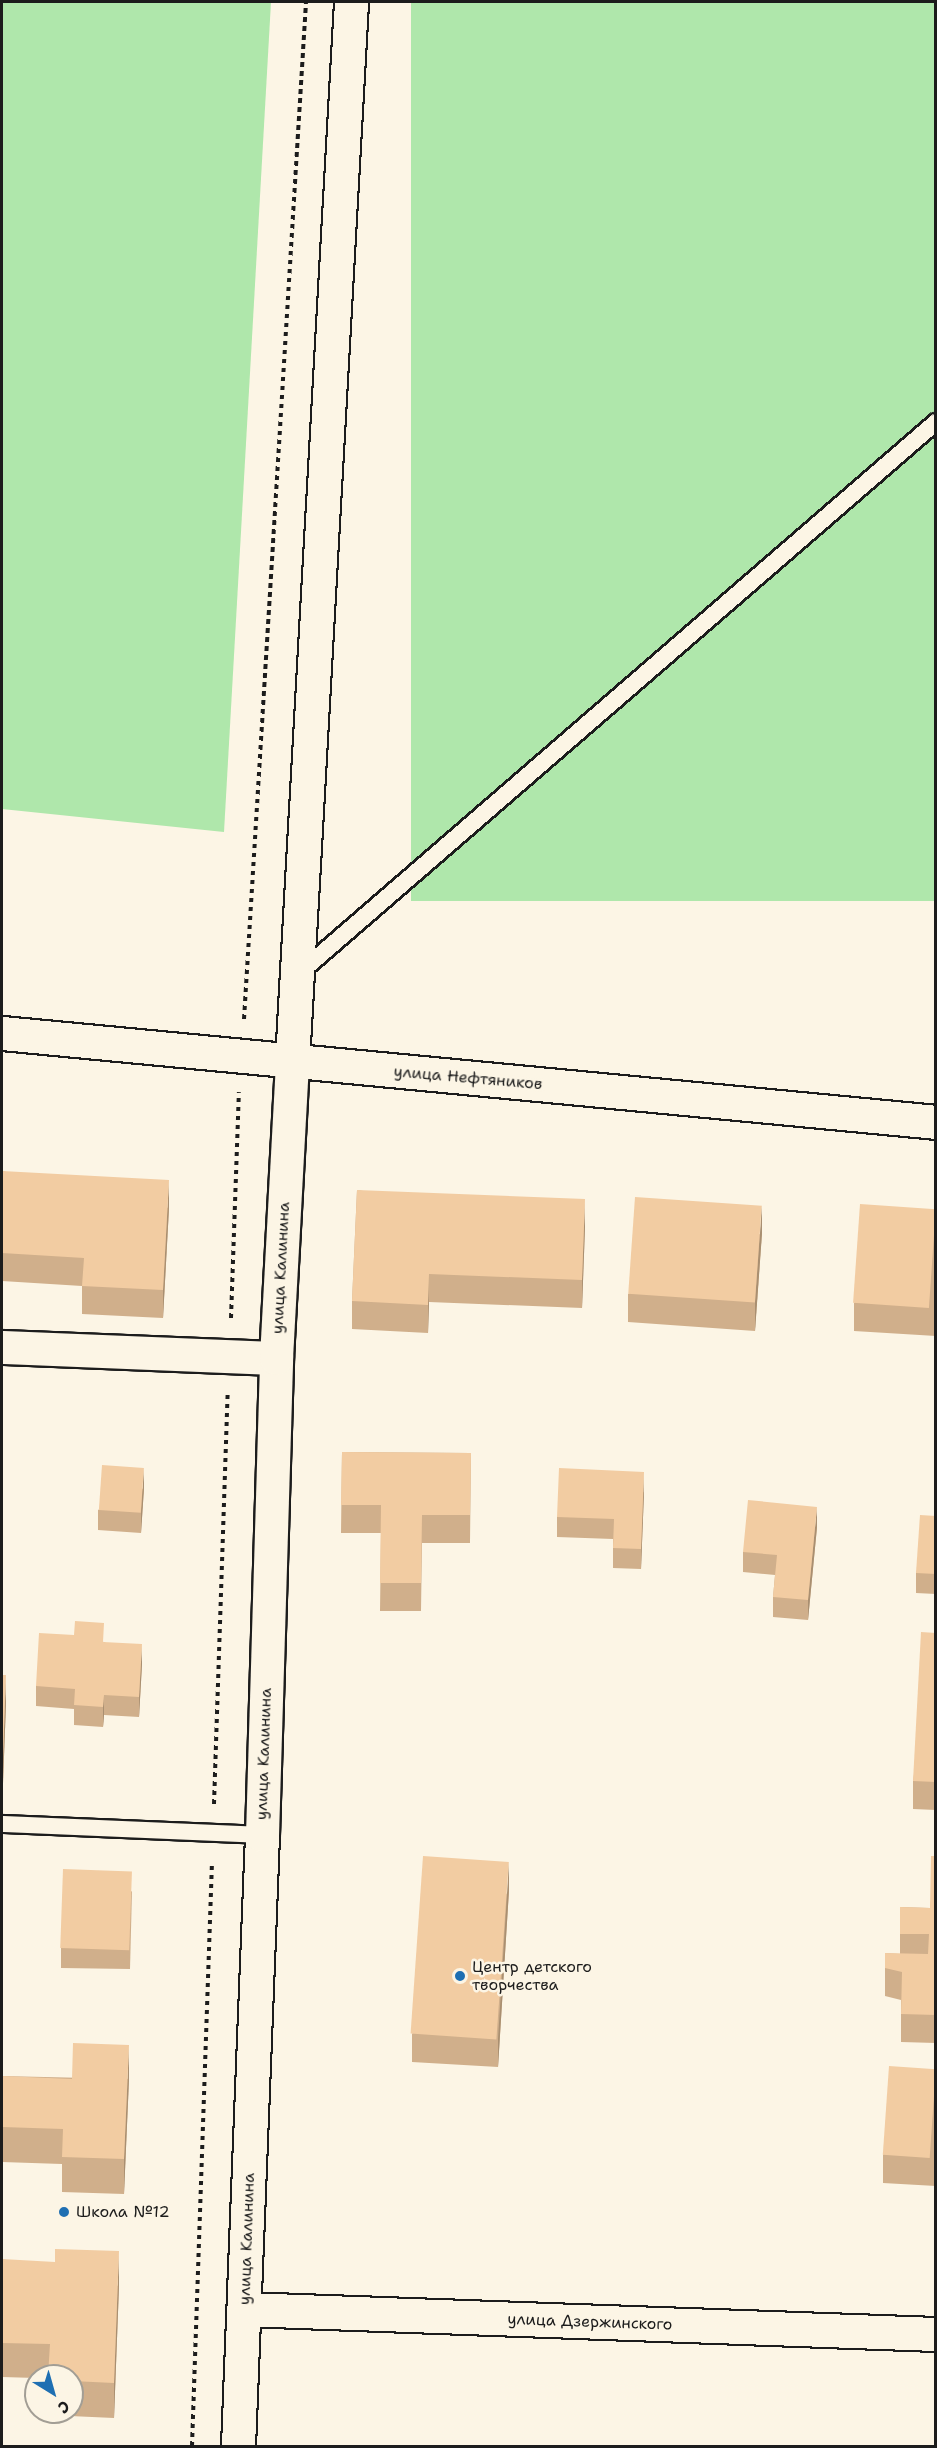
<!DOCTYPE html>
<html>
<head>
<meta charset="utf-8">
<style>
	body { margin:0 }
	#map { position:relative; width:937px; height:2448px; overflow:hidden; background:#fcf5e5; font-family:"Shantell Sans",sans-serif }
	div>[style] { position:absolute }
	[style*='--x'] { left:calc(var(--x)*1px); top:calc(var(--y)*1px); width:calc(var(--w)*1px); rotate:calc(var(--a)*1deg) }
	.green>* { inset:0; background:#afe7ab; transform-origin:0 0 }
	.path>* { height:4px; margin-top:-2px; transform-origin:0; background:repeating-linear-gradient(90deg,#1c1c1c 0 4.5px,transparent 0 9px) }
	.roads { filter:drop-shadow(2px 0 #1c1c1c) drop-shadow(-2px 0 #1c1c1c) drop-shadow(0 2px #1c1c1c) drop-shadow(0 -2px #1c1c1c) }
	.service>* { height:16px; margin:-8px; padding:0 8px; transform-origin:8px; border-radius:8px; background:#fcf5e5 }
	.minor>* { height:33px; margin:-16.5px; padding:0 16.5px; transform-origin:16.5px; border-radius:16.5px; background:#fcf5e5 }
	.tertiary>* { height:33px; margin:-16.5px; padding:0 16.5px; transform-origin:16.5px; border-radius:16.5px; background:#fcf5e5 }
	.secondary>* { height:33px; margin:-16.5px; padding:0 16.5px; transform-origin:16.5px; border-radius:16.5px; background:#fcf5e5 }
	.primary>* { height:33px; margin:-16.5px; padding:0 16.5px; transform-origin:16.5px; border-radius:16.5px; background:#fcf5e5 }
	.wall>* { inset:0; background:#d0af8b }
	.shaded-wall>* { inset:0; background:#a98f71 }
	.building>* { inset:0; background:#f2cca2; transform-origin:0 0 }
	.dots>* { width:16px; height:16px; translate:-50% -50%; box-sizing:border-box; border:3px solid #fcf5e5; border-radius:50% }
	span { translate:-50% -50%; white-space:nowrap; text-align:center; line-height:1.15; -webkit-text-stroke:5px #fcf5e5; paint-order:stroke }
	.street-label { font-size:16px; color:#1c1c1c }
	.poi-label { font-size:16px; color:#1c1c1c }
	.left { translate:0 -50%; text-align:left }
	.frame { position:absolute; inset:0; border:3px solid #1c1c1c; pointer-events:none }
	.north { position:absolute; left:24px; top:2364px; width:60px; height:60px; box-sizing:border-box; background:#fcf5e5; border:2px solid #a29e95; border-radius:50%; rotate:143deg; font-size:16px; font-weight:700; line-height:24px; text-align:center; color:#1c1c1c }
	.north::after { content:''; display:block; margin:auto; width:21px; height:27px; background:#1f6fb2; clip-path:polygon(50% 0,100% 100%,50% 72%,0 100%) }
</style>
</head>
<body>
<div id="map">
	<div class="green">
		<div style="clip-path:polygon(2px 2px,271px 2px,224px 832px,2px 809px)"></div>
		<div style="left:411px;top:2px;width:524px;height:899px"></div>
	</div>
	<div class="path">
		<div style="--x:244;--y:1019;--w:1019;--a:-86.51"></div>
		<div style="--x:231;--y:1318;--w:226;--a:-88"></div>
		<div style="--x:214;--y:1804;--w:412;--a:-88.1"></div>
		<div style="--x:192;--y:2446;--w:583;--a:-88.04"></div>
	</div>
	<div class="roads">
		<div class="service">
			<div style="--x:297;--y:975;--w:845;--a:-40.87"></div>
			<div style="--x:2;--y:1824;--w:260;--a:2.4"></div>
		</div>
		<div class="minor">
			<div style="--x:292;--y:1061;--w:1061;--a:-86.81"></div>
			<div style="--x:2;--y:1347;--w:274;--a:2.3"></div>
		</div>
		<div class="tertiary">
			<div style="--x:244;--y:2309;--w:692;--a:2.07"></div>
		</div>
		<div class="secondary">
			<div style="--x:238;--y:2446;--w:611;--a:-87.75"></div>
			<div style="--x:262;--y:1835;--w:477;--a:-88.3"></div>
			<div style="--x:276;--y:1358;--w:297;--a:-86.9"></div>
		</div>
		<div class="primary">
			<div style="--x:2;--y:1033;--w:938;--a:5.44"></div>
		</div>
	</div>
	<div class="wall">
		<div style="clip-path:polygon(2px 1171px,169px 1208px,163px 1318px,82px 1314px,82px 1286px,2px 1281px)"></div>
		<div style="clip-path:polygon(357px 1190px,585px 1227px,582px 1308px,429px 1302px,428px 1333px,352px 1329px,352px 1301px)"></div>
		<div style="clip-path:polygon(936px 1209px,936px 1336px,854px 1331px,854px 1303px)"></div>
		<div style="clip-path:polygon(762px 1233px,755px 1331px,628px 1322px,628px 1294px)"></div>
		<div style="clip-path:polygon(342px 1452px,471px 1453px,470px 1543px,422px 1543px,421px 1611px,380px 1611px,381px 1533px,341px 1533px)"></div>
		<div style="clip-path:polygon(144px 1488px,141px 1533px,98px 1530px,98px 1510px)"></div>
		<div style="clip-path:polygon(644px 1492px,641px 1569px,613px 1568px,613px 1539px,557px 1537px,557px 1517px)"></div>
		<div style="clip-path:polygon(936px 1516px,936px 1594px,916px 1593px,916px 1573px)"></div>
		<div style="clip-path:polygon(817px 1527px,808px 1620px,773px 1617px,773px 1597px,775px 1575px,743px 1572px,743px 1552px)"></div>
		<div style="clip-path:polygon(936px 1633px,936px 1810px,913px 1809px,913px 1781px)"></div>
		<div style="clip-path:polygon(74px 1635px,104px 1642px,142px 1664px,139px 1717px,104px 1715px,103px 1727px,74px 1725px,74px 1709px,36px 1706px,36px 1686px)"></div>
		<div style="clip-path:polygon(2px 1675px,6px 1703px,3px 1783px,2px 1783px)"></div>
		<div style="clip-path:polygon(936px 1856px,936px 2043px,901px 2042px,901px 2000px,885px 1996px,885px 1953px,900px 1954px,900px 1907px,930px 1908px)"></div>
		<div style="clip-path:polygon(509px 1890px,498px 2067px,412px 2062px,412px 2034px)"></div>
		<div style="clip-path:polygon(132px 1891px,130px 1969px,61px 1968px,61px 1948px)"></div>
		<div style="clip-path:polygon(936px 2069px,936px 2186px,883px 2183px,883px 2155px)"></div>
		<div style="clip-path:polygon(2px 2076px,129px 2079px,124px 2194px,62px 2192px,62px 2164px,2px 2162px)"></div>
		<div style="clip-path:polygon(2px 2259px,119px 2286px,114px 2418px,48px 2415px,48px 2412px,72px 2412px,72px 2376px,36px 2376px,36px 2378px,2px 2377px)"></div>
	</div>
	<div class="shaded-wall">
		<div style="clip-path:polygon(169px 1180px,169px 1208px,163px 1318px,163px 1290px)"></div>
		<div style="clip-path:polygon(585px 1199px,585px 1227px,582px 1308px,582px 1280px)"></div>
		<div style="clip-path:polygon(762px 1205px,762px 1233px,755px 1331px,755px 1302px)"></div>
		<div style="clip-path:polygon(429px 1274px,429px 1302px,428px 1333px,428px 1305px)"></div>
		<div style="clip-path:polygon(3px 1442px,3px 1462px,2px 1487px,2px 1467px)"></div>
		<div style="clip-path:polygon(144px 1468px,144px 1488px,141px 1533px,141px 1513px)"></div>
		<div style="clip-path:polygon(644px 1472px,644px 1492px,641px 1569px,641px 1549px)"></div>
		<div style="clip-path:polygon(817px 1507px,817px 1527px,808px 1620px,808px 1600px)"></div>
		<div style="clip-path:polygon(142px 1644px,142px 1664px,139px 1717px,139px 1697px)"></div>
		<div style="clip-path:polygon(6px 1675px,6px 1703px,3px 1783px,3px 1755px)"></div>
		<div style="clip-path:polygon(104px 1695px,104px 1715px,103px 1727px,103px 1707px)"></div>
		<div style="clip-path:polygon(509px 1862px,509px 1890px,498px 2067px,498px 2039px)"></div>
		<div style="clip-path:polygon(129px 2045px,129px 2079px,124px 2194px,124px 2159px)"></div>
		<div style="clip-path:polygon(119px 2251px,119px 2286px,114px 2418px,114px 2383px)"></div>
	</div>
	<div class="building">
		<div style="clip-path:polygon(2px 1171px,169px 1180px,163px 1290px,82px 1286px,84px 1258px,2px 1253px)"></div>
		<div style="clip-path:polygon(357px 1190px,585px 1199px,582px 1280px,429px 1274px,428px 1305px,352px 1301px)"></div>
		<div style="left:635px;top:1197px;width:127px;height:97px;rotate:4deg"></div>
		<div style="left:860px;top:1204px;width:76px;height:99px;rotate:4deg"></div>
		<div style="clip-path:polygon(2px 1442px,3px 1442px,2px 1467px)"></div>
		<div style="clip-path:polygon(342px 1452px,471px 1453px,470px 1515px,422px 1515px,421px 1583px,380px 1583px,381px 1505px,341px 1505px)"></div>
		<div style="left:102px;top:1465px;width:42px;height:45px;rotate:4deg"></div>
		<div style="clip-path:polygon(559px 1468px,644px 1472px,641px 1549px,613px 1548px,614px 1519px,557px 1517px)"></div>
		<div style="clip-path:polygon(748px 1500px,817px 1507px,808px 1600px,773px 1597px,777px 1555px,743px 1552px)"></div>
		<div style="clip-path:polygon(920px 1515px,936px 1516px,936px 1574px,916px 1573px)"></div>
		<div style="clip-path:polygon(75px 1621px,104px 1623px,103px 1642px,142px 1644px,139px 1697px,104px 1695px,103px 1707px,74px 1705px,75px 1689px,36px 1686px,39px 1633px,74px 1635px)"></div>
		<div style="clip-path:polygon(921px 1632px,936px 1633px,936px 1782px,913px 1781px)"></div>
		<div style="clip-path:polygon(2px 1675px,6px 1675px,3px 1755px,2px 1755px)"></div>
		<div style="left:423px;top:1856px;width:86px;height:178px;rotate:4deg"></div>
		<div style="clip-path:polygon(931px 1856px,936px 1856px,936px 2015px,901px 2014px,902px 1972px,885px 1968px,885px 1953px,928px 1954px,929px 1934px,900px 1934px,900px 1907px,930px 1908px)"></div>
		<div style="left:63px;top:1869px;width:69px;height:79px;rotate:2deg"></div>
		<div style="clip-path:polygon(73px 2043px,129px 2045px,124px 2159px,62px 2157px,63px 2129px,2px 2127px,2px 2076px,72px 2079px)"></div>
		<div style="left:889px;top:2066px;width:47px;height:89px;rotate:4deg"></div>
		<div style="clip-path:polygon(55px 2249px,119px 2251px,114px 2383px,72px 2381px,72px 2376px,48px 2376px,50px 2344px,2px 2343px,2px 2259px,55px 2262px)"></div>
	</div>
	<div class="dots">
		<div style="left:460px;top:1976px;background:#1f6fb2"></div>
		<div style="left:64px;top:2212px;background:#1f6fb2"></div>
	</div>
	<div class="street-label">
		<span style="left:468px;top:1078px;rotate:5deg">улица Нефтяников</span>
		<span style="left:281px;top:1268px;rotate:-87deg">улица Калинина</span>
		<span style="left:264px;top:1754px;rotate:-88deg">улица Калинина</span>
		<span style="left:247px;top:2239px;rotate:-88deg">улица Калинина</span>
		<span style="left:590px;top:2322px;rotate:2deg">улица Дзержинского</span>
	</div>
	<div class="poi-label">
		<span class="left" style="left:472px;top:1976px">Центр детского<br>творчества</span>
		<span class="left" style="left:76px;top:2212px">Школа №12</span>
	</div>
	<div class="frame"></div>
	<div class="north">С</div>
</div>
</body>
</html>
